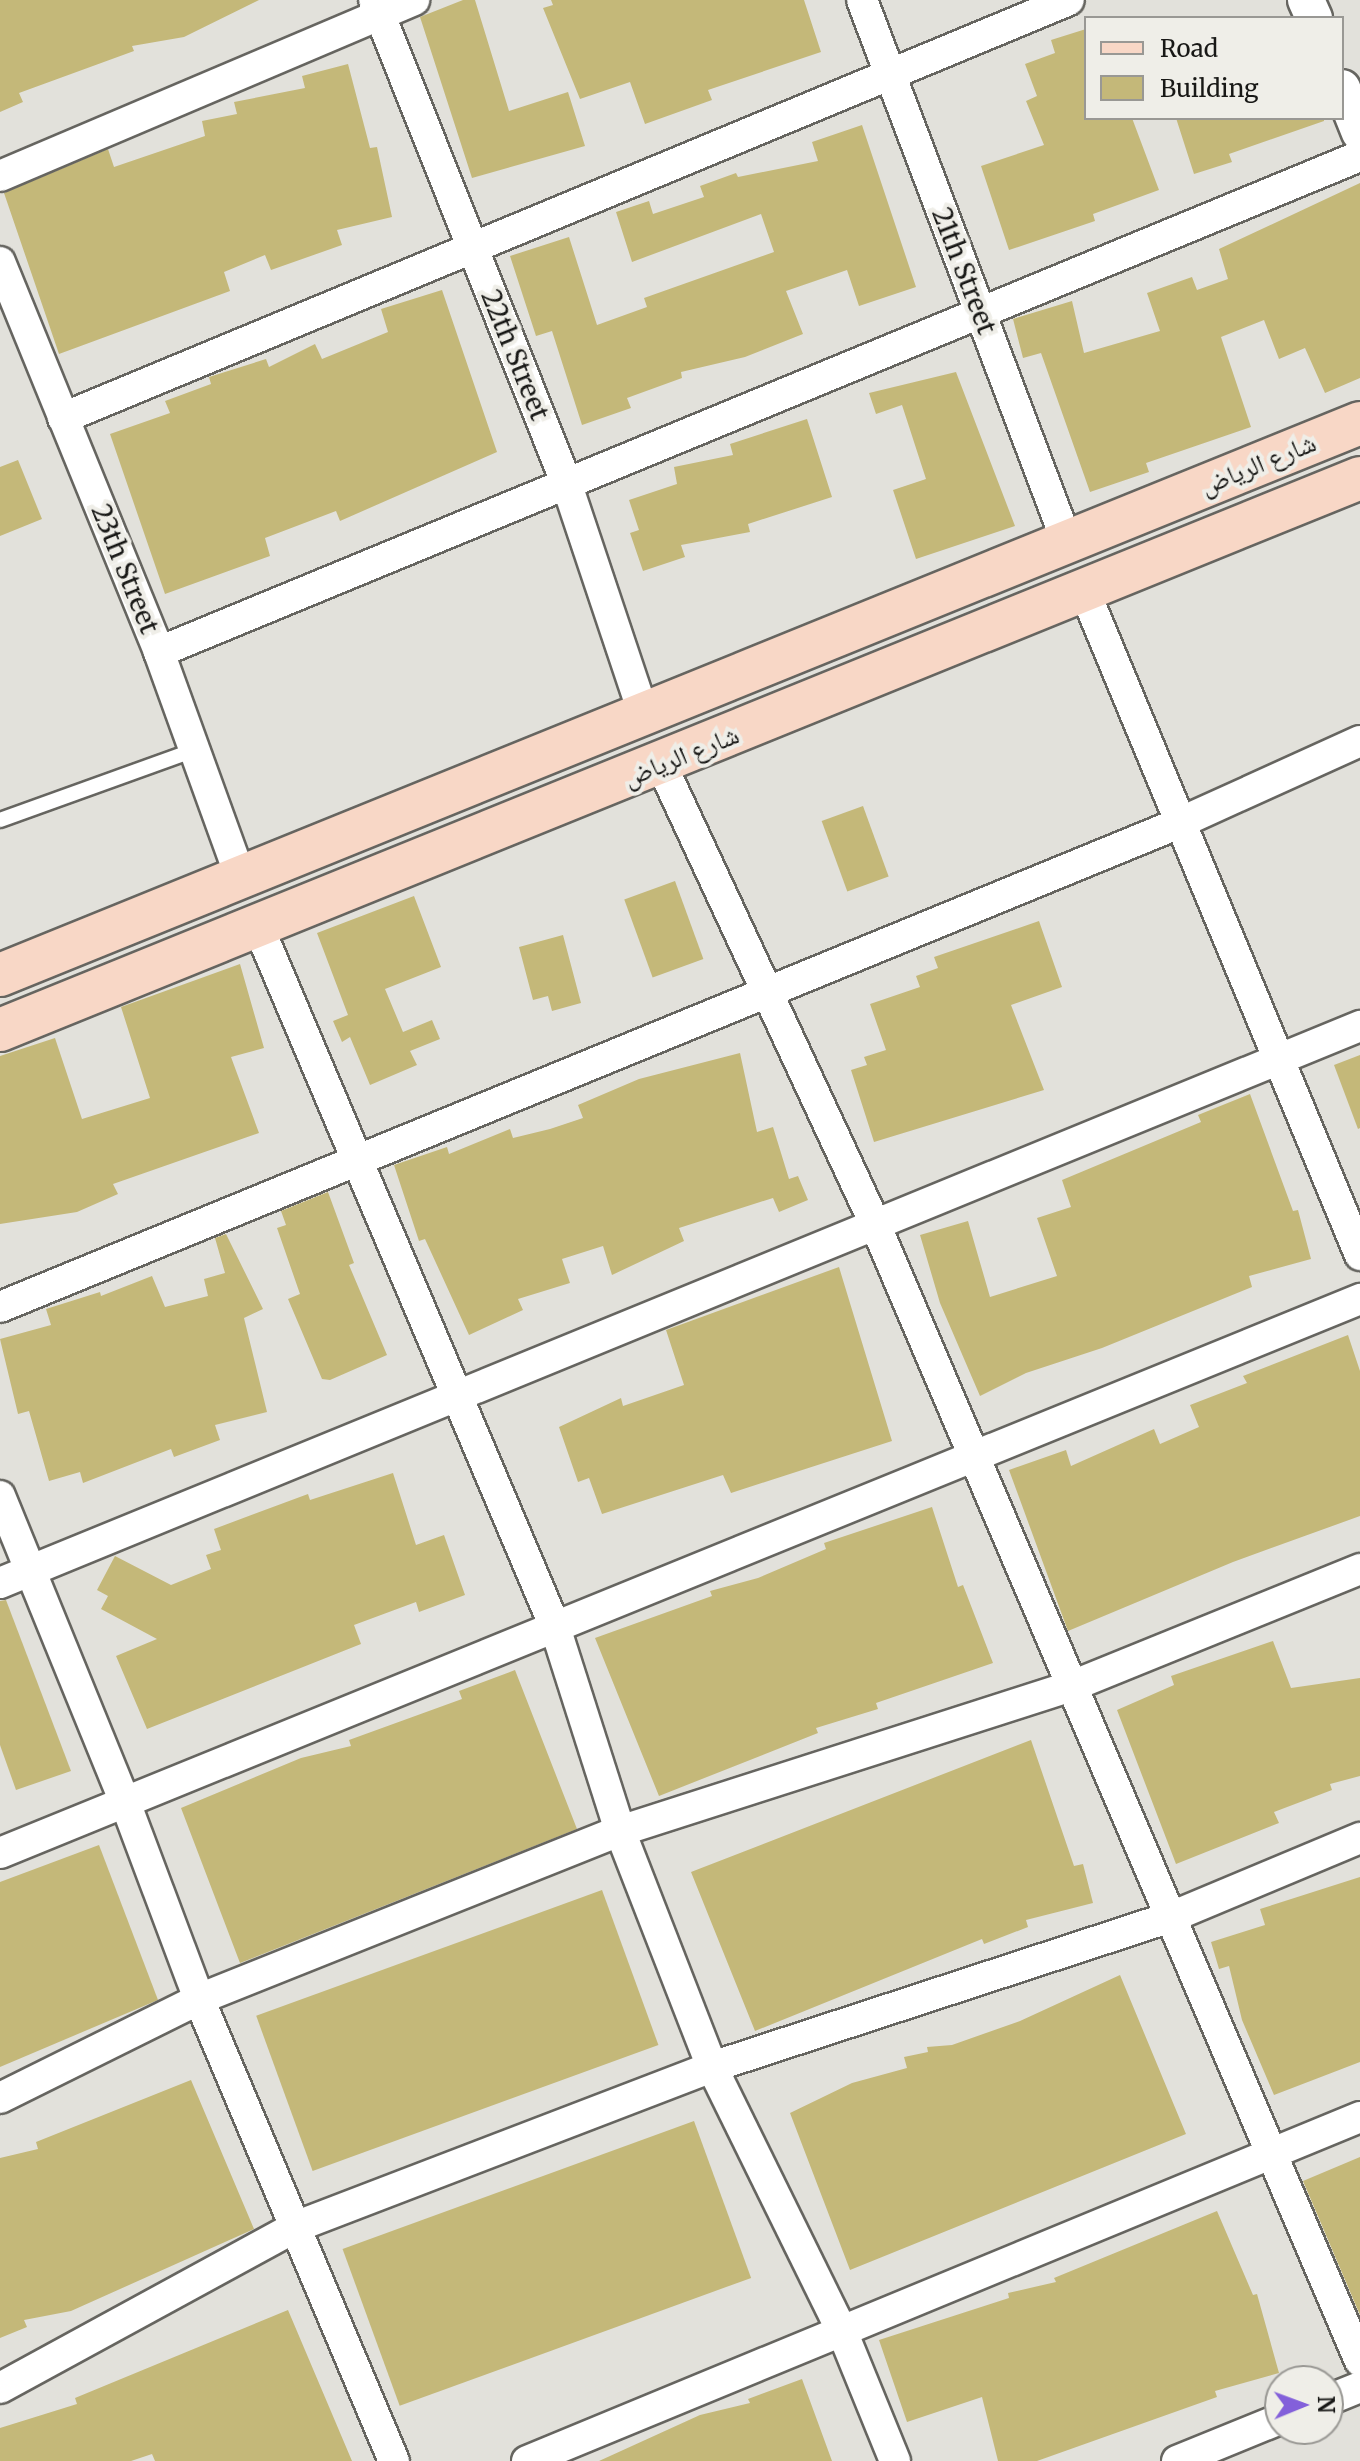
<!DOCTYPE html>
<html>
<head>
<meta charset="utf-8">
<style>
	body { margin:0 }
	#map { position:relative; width:1360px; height:2461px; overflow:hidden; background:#e2e1db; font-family:Merriweather,"Noto Naskh Arabic",serif }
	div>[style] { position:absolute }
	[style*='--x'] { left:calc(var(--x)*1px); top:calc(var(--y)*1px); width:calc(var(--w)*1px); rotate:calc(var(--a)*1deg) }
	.building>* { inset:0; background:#c4b879; transform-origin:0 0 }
	.roads { filter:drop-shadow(2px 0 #666560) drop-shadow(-2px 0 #666560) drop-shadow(0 2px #666560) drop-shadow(0 -2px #666560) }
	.service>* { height:14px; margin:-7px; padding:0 7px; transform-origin:7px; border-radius:7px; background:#fff }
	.minor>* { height:30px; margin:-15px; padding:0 15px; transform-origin:15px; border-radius:15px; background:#fff }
	.tertiary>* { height:36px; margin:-18px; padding:0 18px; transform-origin:18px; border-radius:18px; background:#fff }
	.secondary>* { height:42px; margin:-21px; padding:0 21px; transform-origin:21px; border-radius:21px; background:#f8d7c6 }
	span { translate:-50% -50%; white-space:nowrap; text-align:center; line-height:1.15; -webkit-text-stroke:8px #efeee8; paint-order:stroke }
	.street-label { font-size:26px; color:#181816 }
	.legend { position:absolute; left:1084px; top:16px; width:260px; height:104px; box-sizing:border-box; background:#efeee8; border:2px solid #999894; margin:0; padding:10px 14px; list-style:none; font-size:24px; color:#181816 }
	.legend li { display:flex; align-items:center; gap:16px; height:40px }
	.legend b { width:40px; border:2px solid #999894 }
	.north { position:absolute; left:1264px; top:2365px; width:80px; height:80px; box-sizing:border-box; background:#efeee8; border:2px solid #999894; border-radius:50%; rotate:89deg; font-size:22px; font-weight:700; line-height:32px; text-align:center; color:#181816 }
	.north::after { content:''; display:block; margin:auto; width:28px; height:36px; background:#8360da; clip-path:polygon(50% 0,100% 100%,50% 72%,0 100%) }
</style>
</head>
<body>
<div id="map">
	<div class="building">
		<div style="clip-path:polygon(0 0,259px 0,184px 37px,132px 46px,134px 51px,19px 93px,23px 102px,0 112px)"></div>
		<div style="clip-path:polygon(463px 0,475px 0,509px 111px,568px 92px,585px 146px,472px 178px,420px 17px)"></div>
		<div style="clip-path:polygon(551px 0,804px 0,821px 52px,708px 90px,712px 100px,645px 124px,630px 82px,580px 99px,543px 8px,553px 5px)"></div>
		<div style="clip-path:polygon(1086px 29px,1086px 118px,1132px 118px,1159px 190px,1093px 214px,1095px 221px,1009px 250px,981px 166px,1044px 145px,1026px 101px,1037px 96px,1025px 64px,1055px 53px,1051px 40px)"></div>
		<div style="clip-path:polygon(348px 64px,370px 148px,377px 147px,392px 217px,337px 230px,342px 245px,271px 270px,265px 255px,224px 272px,230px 291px,59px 354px,4px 193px,108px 149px,114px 167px,205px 136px,202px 121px,237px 114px,234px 102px,305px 88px,302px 76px)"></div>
		<div style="clip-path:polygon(1176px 118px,1324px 118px,1324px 121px,1229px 154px,1232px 162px,1194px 174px)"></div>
		<div style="clip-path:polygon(862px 125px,916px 287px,859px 306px,847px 270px,786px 291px,803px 334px,745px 357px,681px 372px,682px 378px,627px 398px,631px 408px,582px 425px,552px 331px,536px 336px,510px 256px,569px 237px,597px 325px,647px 307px,644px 298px,774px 252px,761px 214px,632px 262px,616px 212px,649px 201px,653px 214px,704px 197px,700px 186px,736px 173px,738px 177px,818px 161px,812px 142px)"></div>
		<div style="clip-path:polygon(1360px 183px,1360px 378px,1325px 393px,1305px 348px,1279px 359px,1264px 320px,1221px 337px,1251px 427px,1146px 463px,1149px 472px,1090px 492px,1041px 353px,1023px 358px,1013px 319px,1072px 301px,1084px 353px,1160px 331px,1147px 293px,1192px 277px,1197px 290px,1228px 279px,1219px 249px)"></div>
		<div style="clip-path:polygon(442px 290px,497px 452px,340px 521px,336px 511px,265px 538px,270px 556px,165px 594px,110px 434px,170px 413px,165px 401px,211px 384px,209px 377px,266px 359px,269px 367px,315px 344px,322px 359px,388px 332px,381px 309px)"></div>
		<div style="clip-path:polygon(956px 372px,1015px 526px,916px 559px,893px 490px,926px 479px,902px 405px,876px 414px,869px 393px)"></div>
		<div style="clip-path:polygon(807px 419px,832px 497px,748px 524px,750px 532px,681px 545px,685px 557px,643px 571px,630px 533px,639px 530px,629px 500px,677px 484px,674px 467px,733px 455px,730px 444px)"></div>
		<div style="clip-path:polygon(18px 460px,42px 519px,0 536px,0 467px)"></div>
		<div style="left:863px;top:806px;width:75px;height:44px;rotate:70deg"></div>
		<div style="left:675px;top:881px;width:83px;height:54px;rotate:70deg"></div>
		<div style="clip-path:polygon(414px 896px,441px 967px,385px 989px,403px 1032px,432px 1020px,440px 1039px,410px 1051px,417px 1065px,370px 1085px,350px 1037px,342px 1042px,333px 1021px,348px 1015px,317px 933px)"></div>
		<div style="clip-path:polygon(1039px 921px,1062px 987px,1011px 1005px,1044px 1090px,874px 1142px,851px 1070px,867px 1065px,864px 1057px,886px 1050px,870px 1004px,920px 987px,916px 976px,938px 968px,934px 957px)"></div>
		<div style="clip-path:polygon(563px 935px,581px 1003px,552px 1011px,548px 996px,533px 1000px,519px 947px)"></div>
		<div style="clip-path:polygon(240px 964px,264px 1048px,231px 1057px,259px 1133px,113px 1184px,118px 1194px,77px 1212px,0 1224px,0 1056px,55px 1038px,82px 1119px,150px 1098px,121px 1007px)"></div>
		<div style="clip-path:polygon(740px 1053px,757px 1132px,773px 1127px,789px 1179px,798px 1176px,808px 1200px,779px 1212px,773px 1198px,679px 1228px,684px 1241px,612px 1275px,603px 1246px,562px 1259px,570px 1283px,518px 1299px,523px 1310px,469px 1335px,425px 1239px,419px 1241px,394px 1165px,447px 1147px,449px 1154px,510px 1129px,513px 1138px,550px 1129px,583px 1118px,578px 1105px,639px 1079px)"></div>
		<div style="clip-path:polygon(1360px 1055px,1360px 1128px,1358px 1129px,1334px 1065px)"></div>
		<div style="clip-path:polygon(1250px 1094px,1293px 1211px,1298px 1210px,1311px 1259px,1249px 1276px,1252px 1287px,1102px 1348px,1026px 1373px,980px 1396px,940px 1303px,920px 1235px,968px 1221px,990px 1297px,1057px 1276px,1037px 1218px,1071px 1207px,1062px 1180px,1201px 1122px,1198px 1115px)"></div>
		<div style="clip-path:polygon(328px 1192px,354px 1263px,349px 1265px,387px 1355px,330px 1380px,322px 1379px,288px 1299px,300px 1294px,277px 1228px,286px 1225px,281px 1211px)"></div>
		<div style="clip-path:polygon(226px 1234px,263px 1309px,244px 1318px,267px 1412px,215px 1425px,220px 1440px,174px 1457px,171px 1449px,83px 1483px,80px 1472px,49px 1481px,29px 1411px,18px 1414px,0 1339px,51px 1325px,46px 1309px,100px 1292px,101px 1296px,152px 1276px,165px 1307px,208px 1296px,204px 1279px,225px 1273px,215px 1238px)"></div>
		<div style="clip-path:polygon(839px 1267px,892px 1441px,731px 1493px,723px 1475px,602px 1514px,589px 1478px,578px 1482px,559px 1427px,621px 1398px,623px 1406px,684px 1385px,666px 1330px)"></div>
		<div style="clip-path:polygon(1348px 1335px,1360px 1371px,1360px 1516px,1233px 1562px,1068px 1631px,1009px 1470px,1066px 1450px,1071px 1466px,1154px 1429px,1160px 1444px,1199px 1427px,1190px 1405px,1247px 1383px,1243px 1376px)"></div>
		<div style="clip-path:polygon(393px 1473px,416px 1545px,444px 1535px,465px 1595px,419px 1612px,416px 1602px,354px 1625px,361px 1644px,147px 1729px,116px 1656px,157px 1639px,101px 1609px,108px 1596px,97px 1590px,115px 1556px,171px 1585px,211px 1569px,206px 1555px,221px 1550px,214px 1529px,308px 1494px,310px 1500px)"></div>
		<div style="clip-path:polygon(932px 1507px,958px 1587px,963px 1585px,993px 1663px,876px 1703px,878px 1709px,816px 1728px,818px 1733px,659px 1796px,595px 1638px,712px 1596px,710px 1591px,758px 1578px,826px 1549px,824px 1543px)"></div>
		<div style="clip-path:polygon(6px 1600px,71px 1771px,16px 1790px,0 1745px,0 1601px)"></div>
		<div style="clip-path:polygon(1273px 1641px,1291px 1688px,1360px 1678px,1360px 1776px,1330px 1784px,1332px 1790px,1274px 1812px,1279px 1823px,1176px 1864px,1117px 1710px,1174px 1685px,1171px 1676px)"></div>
		<div style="clip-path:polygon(515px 1670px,577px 1829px,240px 1963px,181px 1808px,301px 1758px,351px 1746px,349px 1740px,462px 1699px,459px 1691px)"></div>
		<div style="clip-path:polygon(1031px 1740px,1074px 1866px,1083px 1864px,1093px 1903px,1026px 1920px,1028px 1927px,984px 1944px,982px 1939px,755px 2031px,691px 1872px)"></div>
		<div style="clip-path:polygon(99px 1845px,158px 2000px,0 2067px,0 1882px)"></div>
		<div style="clip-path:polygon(1360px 1877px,1360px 2062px,1274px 2095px,1242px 2020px,1229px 1966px,1219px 1969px,1211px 1942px,1265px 1925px,1260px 1909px)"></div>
		<div style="left:602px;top:1890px;width:165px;height:368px;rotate:70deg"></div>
		<div style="clip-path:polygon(1120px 1975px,1186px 2134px,850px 2270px,790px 2113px,852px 2083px,907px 2068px,904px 2057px,928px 2052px,927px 2047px,952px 2045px,1020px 2021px)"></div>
		<div style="clip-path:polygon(191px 2080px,254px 2229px,71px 2311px,24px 2320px,27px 2327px,0 2338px,0 2158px,38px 2149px,36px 2142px)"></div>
		<div style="left:694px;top:2121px;width:167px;height:374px;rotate:70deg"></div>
		<div style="clip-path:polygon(1360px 2157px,1360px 2315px,1303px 2181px)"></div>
		<div style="clip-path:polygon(1217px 2211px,1253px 2295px,1257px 2294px,1279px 2373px,1215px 2391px,1217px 2397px,1037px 2461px,998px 2461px,982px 2397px,907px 2422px,879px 2340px,1009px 2298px,1008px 2293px,1056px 2282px,1054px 2278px)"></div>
		<div style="clip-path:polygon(288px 2310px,352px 2461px,155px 2461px,152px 2454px,131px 2461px,0 2461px,0 2428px,77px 2404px,75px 2398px)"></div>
		<div style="clip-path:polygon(802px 2379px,832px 2461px,599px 2461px,700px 2415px,750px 2403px,748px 2399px)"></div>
	</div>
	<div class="roads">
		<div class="service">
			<div style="--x:0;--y:820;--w:206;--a:-19.8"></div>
		</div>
		<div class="minor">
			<div style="--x:374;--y:0;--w:519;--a:68.28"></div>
			<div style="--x:566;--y:482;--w:246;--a:71.5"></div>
			<div style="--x:862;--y:0;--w:579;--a:69.28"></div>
			<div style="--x:0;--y:176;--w:450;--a:-23"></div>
			<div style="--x:0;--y:262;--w:421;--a:67.8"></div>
			<div style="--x:159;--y:652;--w:241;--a:70.1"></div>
			<div style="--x:63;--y:418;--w:1089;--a:-22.56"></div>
			<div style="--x:1084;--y:590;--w:720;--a:67.46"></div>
			<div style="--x:159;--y:652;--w:1299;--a:-22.44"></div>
			<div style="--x:661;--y:764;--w:507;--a:65.05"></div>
			<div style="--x:875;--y:1224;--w:1236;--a:66.9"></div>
			<div style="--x:258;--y:926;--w:761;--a:67.04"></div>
			<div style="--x:555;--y:1627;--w:214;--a:72.3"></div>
			<div style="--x:620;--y:1831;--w:253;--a:68.7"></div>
			<div style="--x:712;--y:2067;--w:294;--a:63.8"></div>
			<div style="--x:842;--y:2331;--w:140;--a:67.8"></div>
			<div style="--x:0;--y:1307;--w:1272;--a:-22.31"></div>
			<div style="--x:1177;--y:824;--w:201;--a:-24.4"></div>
			<div style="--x:0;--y:1496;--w:331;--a:67.8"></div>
			<div style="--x:125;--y:1802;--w:210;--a:69.4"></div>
			<div style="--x:199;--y:1999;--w:501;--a:67.12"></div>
			<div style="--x:0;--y:1583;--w:1470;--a:-22.27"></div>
			<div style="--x:0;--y:1853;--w:1469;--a:-22.16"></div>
			<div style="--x:0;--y:2098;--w:222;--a:-26.4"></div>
			<div style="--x:199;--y:1999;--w:453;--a:-21.8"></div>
			<div style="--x:620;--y:1831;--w:475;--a:-17.8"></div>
			<div style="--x:1072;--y:1686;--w:311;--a:-22.1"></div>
			<div style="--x:0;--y:2388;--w:336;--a:-28.6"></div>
			<div style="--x:295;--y:2227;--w:447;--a:-21"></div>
			<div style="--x:712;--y:2067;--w:483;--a:-18.1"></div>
			<div style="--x:1171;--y:1917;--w:205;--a:-22.7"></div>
			<div style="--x:1328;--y:2400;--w:35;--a:-22"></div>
			<div style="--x:527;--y:2461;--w:901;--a:-22.44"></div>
			<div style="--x:1177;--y:2461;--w:111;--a:-22.2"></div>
		</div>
		<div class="tertiary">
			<div style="--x:1306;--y:0;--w:20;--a:66"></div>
			<div style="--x:1342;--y:88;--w:48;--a:68.2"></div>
		</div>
		<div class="secondary">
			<div style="--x:0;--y:975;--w:1468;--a:-22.09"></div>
			<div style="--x:0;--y:1030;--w:1468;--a:-22.09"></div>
		</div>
	</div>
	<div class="street-label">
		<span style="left:964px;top:271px;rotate:69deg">21th Street</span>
		<span style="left:515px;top:355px;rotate:68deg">22th Street</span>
		<span style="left:1258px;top:464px;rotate:-22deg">شارع الرياض</span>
		<span style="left:125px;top:569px;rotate:68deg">23th Street</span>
		<span style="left:681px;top:756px;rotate:-22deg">شارع الرياض</span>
	</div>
	<ul class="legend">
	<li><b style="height:10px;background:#f8d7c6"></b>Road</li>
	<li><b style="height:22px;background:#c4b879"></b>Building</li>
	</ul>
	<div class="north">N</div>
</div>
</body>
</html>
